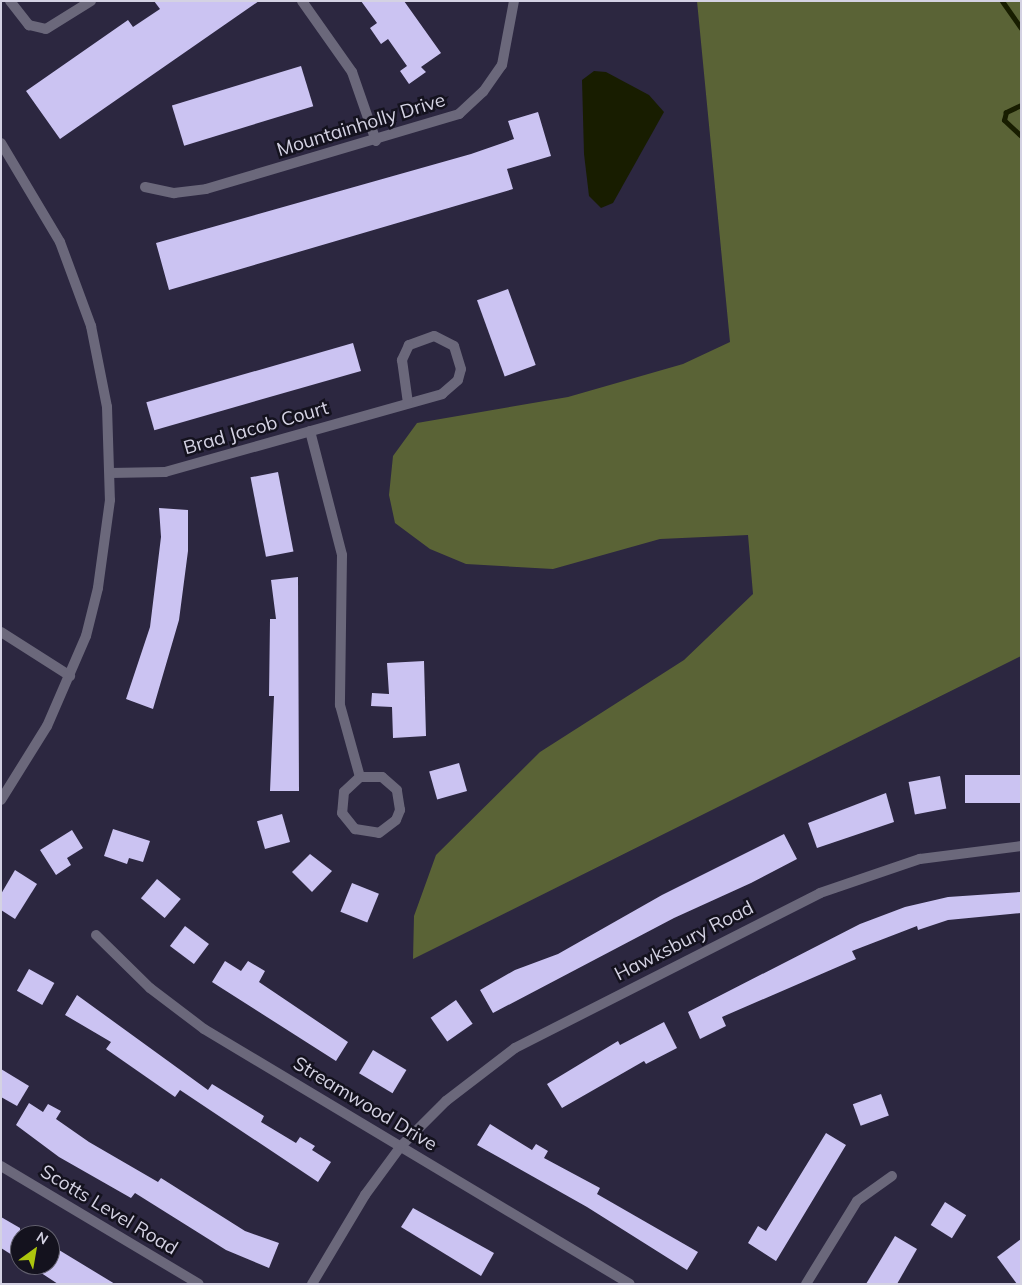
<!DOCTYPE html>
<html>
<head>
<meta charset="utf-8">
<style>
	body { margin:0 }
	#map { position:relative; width:1022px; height:1285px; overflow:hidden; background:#2c2740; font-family:Mulish,sans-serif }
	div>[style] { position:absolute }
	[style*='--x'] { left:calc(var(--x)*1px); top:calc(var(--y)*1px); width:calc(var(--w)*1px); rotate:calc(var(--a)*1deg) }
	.forest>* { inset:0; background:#5a6336 }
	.water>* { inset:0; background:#181d00 }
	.stream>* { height:5px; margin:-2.5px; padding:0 2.5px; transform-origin:2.5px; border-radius:2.5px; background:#181d00 }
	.building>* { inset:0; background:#cbc3f2; transform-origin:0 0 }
	.minor>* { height:10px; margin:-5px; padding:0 5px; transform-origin:5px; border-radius:5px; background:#6b687b }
	.tertiary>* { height:10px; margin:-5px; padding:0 5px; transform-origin:5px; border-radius:5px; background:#6b687b }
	span { translate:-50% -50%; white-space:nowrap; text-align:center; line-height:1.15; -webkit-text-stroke:5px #14121e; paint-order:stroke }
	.street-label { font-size:19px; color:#d4d2e3 }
	.frame { position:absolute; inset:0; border:2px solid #d4d2e3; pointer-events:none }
	.north { position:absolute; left:10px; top:1225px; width:50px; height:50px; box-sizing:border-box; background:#14121e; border:1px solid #615f6d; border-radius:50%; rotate:32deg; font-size:14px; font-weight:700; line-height:20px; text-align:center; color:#d4d2e3 }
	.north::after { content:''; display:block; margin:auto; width:18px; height:22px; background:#adc60d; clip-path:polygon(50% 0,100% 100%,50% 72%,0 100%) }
</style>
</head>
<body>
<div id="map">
	<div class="forest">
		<div style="clip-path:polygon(697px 1px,1021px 1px,1021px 656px,413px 959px,414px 916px,436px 855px,540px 752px,684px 660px,753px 594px,748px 535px,660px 539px,553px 569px,466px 564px,430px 549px,395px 523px,389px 495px,393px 456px,417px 423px,568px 397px,683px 364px,730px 342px)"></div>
	</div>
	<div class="water">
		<div style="clip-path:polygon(594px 71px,606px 72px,649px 95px,664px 112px,613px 203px,601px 208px,589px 196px,584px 154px,582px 80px)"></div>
	</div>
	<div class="stream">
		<div style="--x:1002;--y:1;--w:33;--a:55"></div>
		<div style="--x:1021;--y:105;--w:17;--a:155"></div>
		<div style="--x:1006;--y:112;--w:8;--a:104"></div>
		<div style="--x:1004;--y:120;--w:23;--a:43"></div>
	</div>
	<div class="building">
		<div style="clip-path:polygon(154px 1px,259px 1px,60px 139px,26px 91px,128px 20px,133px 27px,160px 9px)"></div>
		<div style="clip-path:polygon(361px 1px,404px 1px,441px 53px,421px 67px,426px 72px,409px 84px,400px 71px,407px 66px,388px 39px,381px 44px,370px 28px,377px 23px)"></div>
		<div style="left:301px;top:66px;width:42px;height:135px;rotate:73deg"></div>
		<div style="clip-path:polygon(538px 112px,551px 156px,507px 169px,513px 189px,169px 290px,156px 243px,471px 154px,514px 139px,508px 121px)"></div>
		<div style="left:508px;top:289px;width:81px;height:33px;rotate:70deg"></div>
		<div style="left:353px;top:343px;width:29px;height:215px;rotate:74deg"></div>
		<div style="left:278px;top:472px;width:81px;height:28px;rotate:79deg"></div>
		<div style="clip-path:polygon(159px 508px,188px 510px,188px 551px,179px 620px,153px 709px,126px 699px,150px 627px,161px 537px)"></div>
		<div style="clip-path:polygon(298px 577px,299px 791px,270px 791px,274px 696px,269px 696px,270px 619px,276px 619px,271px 580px)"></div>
		<div style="clip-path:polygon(424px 661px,426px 736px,393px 738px,392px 707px,371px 706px,372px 693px,389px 694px,387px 663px)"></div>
		<div style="left:459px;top:763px;width:29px;height:31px;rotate:74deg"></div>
		<div style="left:1021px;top:775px;width:28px;height:56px;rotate:90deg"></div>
		<div style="left:940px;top:776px;width:33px;height:32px;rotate:79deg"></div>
		<div style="clip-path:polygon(886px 793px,894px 822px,817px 848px,808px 823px)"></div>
		<div style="left:282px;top:814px;width:29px;height:26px;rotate:74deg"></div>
		<div style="clip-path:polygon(113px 829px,150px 841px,143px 862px,129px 858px,127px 864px,104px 856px)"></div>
		<div style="clip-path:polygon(72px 830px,83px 848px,67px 858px,71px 865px,56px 875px,40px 850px)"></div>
		<div style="clip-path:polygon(784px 834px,797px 859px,751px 883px,674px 918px,493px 1013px,480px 990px,515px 970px,558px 954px,662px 895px)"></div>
		<div style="clip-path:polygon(310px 854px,332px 871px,312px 892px,292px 872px)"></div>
		<div style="clip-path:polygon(15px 870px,37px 884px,15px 919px,1px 910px,1px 894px)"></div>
		<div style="left:157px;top:879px;width:31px;height:25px;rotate:40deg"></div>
		<div style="left:352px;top:883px;width:29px;height:31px;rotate:22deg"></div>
		<div style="clip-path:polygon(1021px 892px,1021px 913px,948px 920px,918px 930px,917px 926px,852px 951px,856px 959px,722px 1017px,726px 1026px,700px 1039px,688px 1012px,860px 924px,905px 907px,948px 897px)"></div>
		<div style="left:185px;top:926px;width:30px;height:25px;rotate:37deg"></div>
		<div style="clip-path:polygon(225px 961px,241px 971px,248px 961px,265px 971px,259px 982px,348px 1042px,336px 1061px,212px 982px)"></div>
		<div style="left:29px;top:969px;width:29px;height:25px;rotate:29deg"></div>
		<div style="clip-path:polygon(77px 995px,208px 1090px,212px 1084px,264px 1116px,261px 1122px,296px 1143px,300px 1137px,315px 1146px,312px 1150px,331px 1162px,318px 1182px,180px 1090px,175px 1097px,106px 1049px,111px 1042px,65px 1015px)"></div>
		<div style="left:456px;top:1000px;width:29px;height:31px;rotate:55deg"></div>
		<div style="clip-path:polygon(664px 1022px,677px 1048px,646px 1064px,644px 1061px,562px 1108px,547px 1084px,618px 1041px,620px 1045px)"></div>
		<div style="left:373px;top:1050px;width:39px;height:27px;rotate:31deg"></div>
		<div style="clip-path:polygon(1px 1069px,29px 1086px,17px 1106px,1px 1097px)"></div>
		<div style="left:881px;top:1094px;width:23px;height:30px;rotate:70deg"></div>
		<div style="clip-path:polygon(29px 1103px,43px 1112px,48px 1104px,61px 1111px,56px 1119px,89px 1142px,158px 1182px,161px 1178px,245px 1231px,279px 1243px,269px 1268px,226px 1250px,135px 1193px,131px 1198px,59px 1157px,16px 1125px)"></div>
		<div style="clip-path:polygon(490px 1124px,532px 1150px,536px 1144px,548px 1151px,544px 1158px,600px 1188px,597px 1194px,698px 1252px,687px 1270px,587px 1207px,477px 1145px)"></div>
		<div style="clip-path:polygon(826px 1133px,846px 1145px,776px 1261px,748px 1243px,758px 1226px,766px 1231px)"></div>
		<div style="left:945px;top:1202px;width:25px;height:27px;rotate:32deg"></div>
		<div style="clip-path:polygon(413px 1208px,494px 1253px,481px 1276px,401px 1227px)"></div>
		<div style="clip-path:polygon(1px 1217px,20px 1228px,20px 1260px,1px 1248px)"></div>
		<div style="clip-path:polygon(895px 1236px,917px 1249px,897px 1284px,866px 1284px)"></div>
		<div style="clip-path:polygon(1021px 1239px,1021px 1284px,1017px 1284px,997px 1257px)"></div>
		<div style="clip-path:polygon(59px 1250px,115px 1284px,58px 1284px,29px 1265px,50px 1265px)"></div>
	</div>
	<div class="minor">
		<div style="--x:10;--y:1;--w:31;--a:52"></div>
		<div style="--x:29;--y:25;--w:17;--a:13"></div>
		<div style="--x:46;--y:29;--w:53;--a:-31.9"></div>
		<div style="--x:302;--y:1;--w:87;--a:54.8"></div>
		<div style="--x:352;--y:72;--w:73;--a:70.8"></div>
		<div style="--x:145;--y:187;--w:30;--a:12"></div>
		<div style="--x:174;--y:193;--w:32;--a:-7"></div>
		<div style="--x:206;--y:189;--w:264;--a:-16.5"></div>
		<div style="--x:459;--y:114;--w:33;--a:-43"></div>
		<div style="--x:483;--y:92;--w:33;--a:-55"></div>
		<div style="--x:502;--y:65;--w:65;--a:-79.4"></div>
		<div style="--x:310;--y:431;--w:128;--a:75.5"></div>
		<div style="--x:342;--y:555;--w:150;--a:90.8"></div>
		<div style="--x:340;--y:705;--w:75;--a:74.5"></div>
		<div style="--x:360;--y:777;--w:22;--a:137"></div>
		<div style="--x:344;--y:792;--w:21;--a:95"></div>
		<div style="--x:342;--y:813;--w:21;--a:51"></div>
		<div style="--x:355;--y:829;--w:24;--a:9"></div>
		<div style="--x:379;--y:833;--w:21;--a:-37"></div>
		<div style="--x:396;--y:820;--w:11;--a:-68"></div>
		<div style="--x:400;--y:810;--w:20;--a:-99"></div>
		<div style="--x:397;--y:790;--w:20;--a:-139"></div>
		<div style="--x:382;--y:777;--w:22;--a:180"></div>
		<div style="--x:110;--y:473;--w:55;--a:-1"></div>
		<div style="--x:165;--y:472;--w:288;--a:-15.7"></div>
		<div style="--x:442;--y:394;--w:21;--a:-41"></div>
		<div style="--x:458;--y:380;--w:11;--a:-75"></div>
		<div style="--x:461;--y:369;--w:24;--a:-107"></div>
		<div style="--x:454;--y:346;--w:22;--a:-153"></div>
		<div style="--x:434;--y:336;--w:27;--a:160"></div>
		<div style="--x:409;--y:345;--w:17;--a:115"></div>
		<div style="--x:402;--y:360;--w:43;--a:82.1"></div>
		<div style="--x:1;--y:632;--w:82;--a:32.5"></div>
		<div style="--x:96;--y:935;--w:76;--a:44.5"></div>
		<div style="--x:150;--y:988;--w:68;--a:37.2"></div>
		<div style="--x:204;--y:1029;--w:496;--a:30.9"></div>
		<div style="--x:312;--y:1284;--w:104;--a:-59.2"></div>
		<div style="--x:365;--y:1195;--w:61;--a:-53.7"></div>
		<div style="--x:401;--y:1146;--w:64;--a:-45"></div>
		<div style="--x:446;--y:1101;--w:87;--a:-37.5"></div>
		<div style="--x:515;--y:1048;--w:342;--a:-26.9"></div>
		<div style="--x:820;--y:893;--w:106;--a:-18.8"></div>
		<div style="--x:920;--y:859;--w:102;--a:-7.3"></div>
		<div style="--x:806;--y:1284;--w:97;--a:-58.4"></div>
		<div style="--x:857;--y:1201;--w:43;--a:-35.5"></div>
	</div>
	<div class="tertiary">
		<div style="--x:1;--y:143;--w:115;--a:59.2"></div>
		<div style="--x:60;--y:242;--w:90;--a:69.7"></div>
		<div style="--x:91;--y:326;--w:83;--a:78.8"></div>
		<div style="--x:107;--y:407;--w:93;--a:88.2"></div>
		<div style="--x:110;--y:500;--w:89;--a:97.8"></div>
		<div style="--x:98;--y:588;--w:49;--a:104"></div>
		<div style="--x:86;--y:636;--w:98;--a:113.4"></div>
		<div style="--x:47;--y:726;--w:87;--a:121.9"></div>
		<div style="--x:1;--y:1166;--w:230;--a:30.8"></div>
	</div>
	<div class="street-label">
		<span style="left:361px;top:125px;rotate:-17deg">Mountainholly Drive</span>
		<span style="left:256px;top:428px;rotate:-16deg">Brad Jacob Court</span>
		<span style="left:684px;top:941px;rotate:-27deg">Hawksbury Road</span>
		<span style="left:365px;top:1104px;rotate:31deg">Streamwood Drive</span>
		<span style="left:109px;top:1210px;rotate:31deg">Scotts Level Road</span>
	</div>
	<div class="frame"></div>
	<div class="north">N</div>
</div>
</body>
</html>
